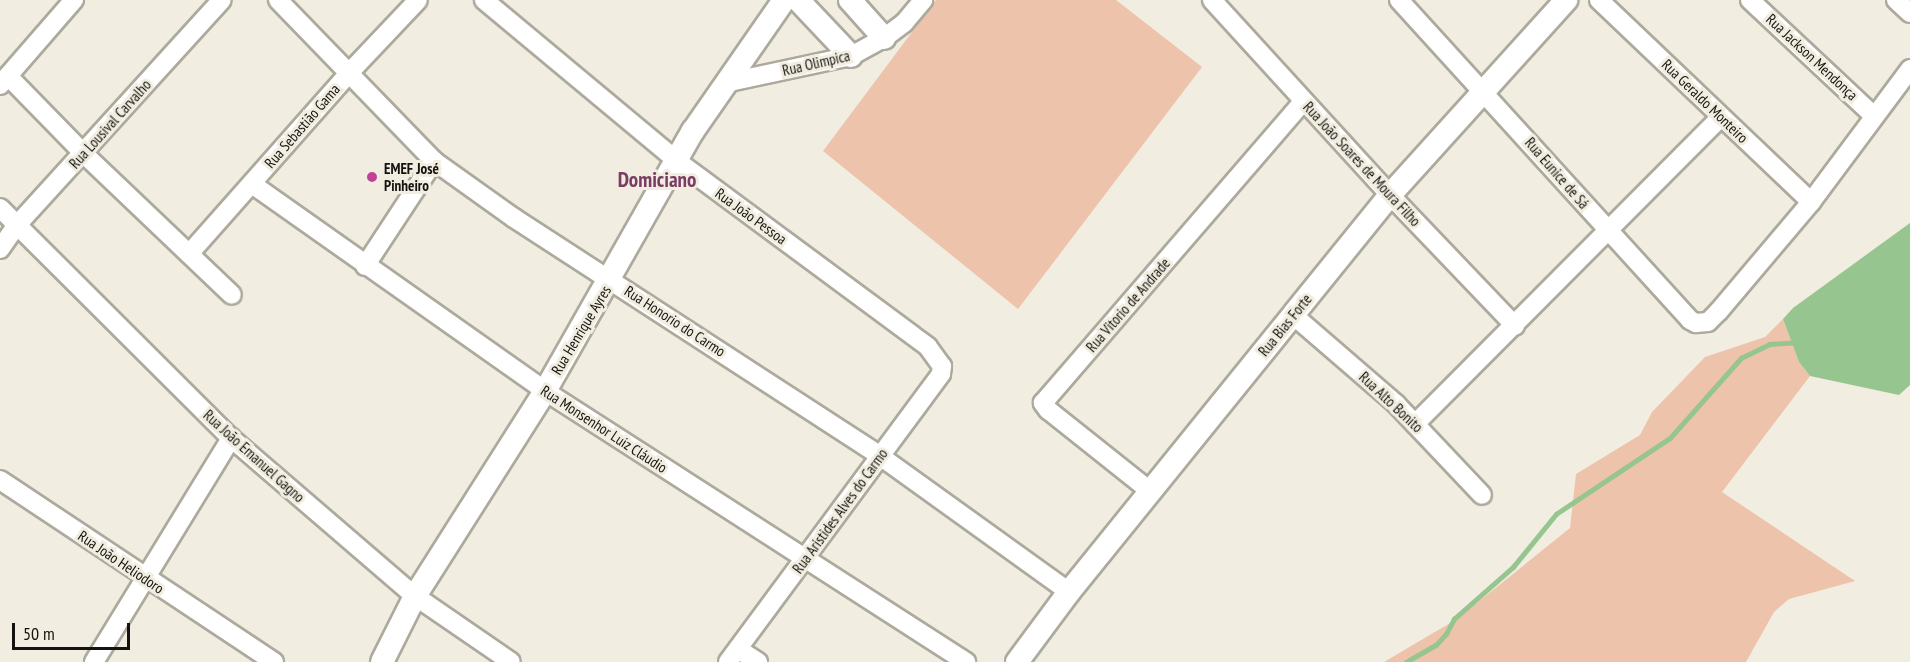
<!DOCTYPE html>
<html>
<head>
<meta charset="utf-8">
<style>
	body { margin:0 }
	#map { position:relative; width:1910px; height:662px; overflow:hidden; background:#f1ede0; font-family:"PT Sans Narrow",sans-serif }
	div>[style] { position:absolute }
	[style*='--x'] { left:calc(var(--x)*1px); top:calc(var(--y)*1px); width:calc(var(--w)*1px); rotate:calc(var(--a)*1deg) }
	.green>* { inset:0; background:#edc3ac }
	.water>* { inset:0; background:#97c58f }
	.stream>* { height:4.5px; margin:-2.25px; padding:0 2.25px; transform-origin:2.25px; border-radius:2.25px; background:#97c58f }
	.roads { filter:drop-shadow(2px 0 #adaa9d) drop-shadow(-2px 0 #adaa9d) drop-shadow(0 2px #adaa9d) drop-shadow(0 -2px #adaa9d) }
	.minor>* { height:18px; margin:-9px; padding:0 9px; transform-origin:9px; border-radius:9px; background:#fff }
	.tertiary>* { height:22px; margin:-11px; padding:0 11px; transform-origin:11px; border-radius:11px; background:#fff }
	.dots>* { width:16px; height:16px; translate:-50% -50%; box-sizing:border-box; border:3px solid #f1ede0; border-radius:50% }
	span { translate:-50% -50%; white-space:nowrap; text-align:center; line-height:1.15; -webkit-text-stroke:6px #f1ede0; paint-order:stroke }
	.street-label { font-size:15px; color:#14130f }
	.poi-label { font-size:15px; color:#14130f; font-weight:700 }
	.left { translate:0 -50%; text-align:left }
	.district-label { font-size:21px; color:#7a3c63; font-weight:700 }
	.scale { position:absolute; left:12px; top:623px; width:118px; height:27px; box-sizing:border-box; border:3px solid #14130f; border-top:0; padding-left:8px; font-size:18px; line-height:21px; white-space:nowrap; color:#14130f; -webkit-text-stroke:4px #f1ede0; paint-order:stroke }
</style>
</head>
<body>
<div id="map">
	<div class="green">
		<div style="clip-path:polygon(936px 0,1116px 0,1202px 67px,1018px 309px,823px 151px)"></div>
		<div style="clip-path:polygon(1783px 319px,1799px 362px,1810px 376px,1722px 492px,1855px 581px,1789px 599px,1774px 612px,1746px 662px,1384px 662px,1457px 619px,1570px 528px,1576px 474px,1640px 435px,1652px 412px,1705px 357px,1765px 337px)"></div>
	</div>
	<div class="water">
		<div style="clip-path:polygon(1910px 223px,1910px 385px,1899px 395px,1810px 376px,1799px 362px,1783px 319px,1793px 308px)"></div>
	</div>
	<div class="stream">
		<div style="--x:1406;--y:662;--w:34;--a:-30"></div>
		<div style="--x:1436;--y:645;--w:15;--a:-48"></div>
		<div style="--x:1446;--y:634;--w:17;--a:-62"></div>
		<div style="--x:1454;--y:619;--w:79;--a:-41.4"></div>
		<div style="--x:1513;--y:567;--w:68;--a:-50.9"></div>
		<div style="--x:1556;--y:514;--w:137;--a:-33.7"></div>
		<div style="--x:1670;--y:438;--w:107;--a:-48.4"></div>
		<div style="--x:1741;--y:358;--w:32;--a:-26"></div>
		<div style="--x:1770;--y:344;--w:26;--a:-4"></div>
	</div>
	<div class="roads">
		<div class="minor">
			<div style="--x:278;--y:0;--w:224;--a:45.9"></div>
			<div style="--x:434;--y:161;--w:98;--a:35.5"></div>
			<div style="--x:514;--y:218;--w:437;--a:33"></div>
			<div style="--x:880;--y:456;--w:233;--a:35.7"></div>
			<div style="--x:484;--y:0;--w:251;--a:39.8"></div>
			<div style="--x:677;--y:161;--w:312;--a:36.5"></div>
			<div style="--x:928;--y:347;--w:24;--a:54"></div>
			<div style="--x:942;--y:366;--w:8;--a:97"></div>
			<div style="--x:941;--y:374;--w:358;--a:126.5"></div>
			<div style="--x:1212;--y:0;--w:264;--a:47.6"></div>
			<div style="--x:1390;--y:195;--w:181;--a:46.3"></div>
			<div style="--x:1399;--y:0;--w:433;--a:47.7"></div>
			<div style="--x:1690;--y:320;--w:7;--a:27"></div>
			<div style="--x:1696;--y:323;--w:12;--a:-5"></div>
			<div style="--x:1708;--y:322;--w:16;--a:-45"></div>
			<div style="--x:1719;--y:311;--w:143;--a:-49.8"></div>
			<div style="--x:1811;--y:202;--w:166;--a:-53.3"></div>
			<div style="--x:1599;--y:0;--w:293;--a:43.6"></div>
			<div style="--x:1750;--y:0;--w:168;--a:43.1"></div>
			<div style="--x:1896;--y:0;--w:19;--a:43"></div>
			<div style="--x:8;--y:76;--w:109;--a:45.7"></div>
			<div style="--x:84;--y:154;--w:204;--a:43.6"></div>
			<div style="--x:725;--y:83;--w:129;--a:-12.1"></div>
			<div style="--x:851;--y:56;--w:38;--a:-29"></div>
			<div style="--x:884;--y:38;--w:25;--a:-37"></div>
			<div style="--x:904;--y:23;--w:30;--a:-50"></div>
			<div style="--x:0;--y:85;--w:113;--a:-49"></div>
			<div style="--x:252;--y:184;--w:359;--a:35.2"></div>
			<div style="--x:545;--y:391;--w:501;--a:32.77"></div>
			<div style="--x:0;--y:208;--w:326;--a:44.9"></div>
			<div style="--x:231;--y:438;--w:243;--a:40.7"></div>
			<div style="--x:415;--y:596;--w:116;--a:34.5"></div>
			<div style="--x:0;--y:249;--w:29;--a:-55"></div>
			<div style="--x:17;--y:225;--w:304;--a:-47.7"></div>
			<div style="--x:189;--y:254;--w:242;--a:-48.5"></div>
			<div style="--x:349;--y:73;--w:100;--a:-46.6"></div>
			<div style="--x:365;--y:266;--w:126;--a:-56.7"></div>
			<div style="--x:1293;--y:315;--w:136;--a:40.8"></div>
			<div style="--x:1396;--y:404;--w:125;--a:46.6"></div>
			<div style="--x:1415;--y:424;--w:433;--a:-45.1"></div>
			<div style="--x:0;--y:480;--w:329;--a:33.6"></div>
			<div style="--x:1150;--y:491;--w:130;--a:-141.5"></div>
			<div style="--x:1048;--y:410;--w:9;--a:-126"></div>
			<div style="--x:1043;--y:403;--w:399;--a:-49.2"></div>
			<div style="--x:738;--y:649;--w:24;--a:33"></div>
			<div style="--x:94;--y:662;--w:263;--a:-58.5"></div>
		</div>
		<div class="tertiary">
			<div style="--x:798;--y:0;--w:77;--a:46.6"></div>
			<div style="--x:850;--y:0;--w:51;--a:48.2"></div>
			<div style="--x:382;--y:662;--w:74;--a:-63.4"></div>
			<div style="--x:415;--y:596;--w:243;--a:-57.6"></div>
			<div style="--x:545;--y:391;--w:299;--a:-60.4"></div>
			<div style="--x:693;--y:131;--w:160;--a:-55.2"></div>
			<div style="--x:1017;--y:662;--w:87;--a:-53.4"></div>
			<div style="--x:1069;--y:592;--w:511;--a:-51.04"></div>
			<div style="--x:1390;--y:195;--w:263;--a:-47.9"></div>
		</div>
	</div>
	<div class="dots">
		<div style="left:372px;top:177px;background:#bf4495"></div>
	</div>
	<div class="street-label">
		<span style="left:1812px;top:57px;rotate:43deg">Rua Jackson Mendonça</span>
		<span style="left:816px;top:63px;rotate:-13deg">Rua Olimpica</span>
		<span style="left:1705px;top:101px;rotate:44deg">Rua Geraldo Monteiro</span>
		<span style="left:110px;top:124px;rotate:-48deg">Rua Lousival Carvalho</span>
		<span style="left:302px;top:126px;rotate:-49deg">Rua Sebastião Gama</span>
		<span style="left:1362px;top:164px;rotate:47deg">Rua João Soares de Moura Filho</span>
		<span style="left:1557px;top:173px;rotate:49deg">Rua Eunice de Sá</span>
		<span style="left:751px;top:216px;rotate:36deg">Rua João Pessoa</span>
		<span style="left:1128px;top:305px;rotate:-49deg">Rua Vitorio de Andrade</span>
		<span style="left:675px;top:321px;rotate:33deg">Rua Honorio do Carmo</span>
		<span style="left:1285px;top:325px;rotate:-51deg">Rua Bias Forte</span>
		<span style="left:581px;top:330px;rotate:-59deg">Rua Henrique Ayres</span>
		<span style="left:1391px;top:402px;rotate:43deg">Rua Alto Bonito</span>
		<span style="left:604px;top:429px;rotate:33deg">Rua Monsenhor Luiz Cláudio</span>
		<span style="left:254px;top:456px;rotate:42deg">Rua João Emanuel Gagno</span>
		<span style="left:840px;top:511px;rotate:-54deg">Rua Aristides Alves do Carmo</span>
		<span style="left:121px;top:562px;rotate:34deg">Rua João Heliodoro</span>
	</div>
	<div class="poi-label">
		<span class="left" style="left:384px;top:177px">EMEF José<br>Pinheiro</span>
	</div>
	<div class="district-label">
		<span style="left:657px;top:180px">Domiciano</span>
	</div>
	<div class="scale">50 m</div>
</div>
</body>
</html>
